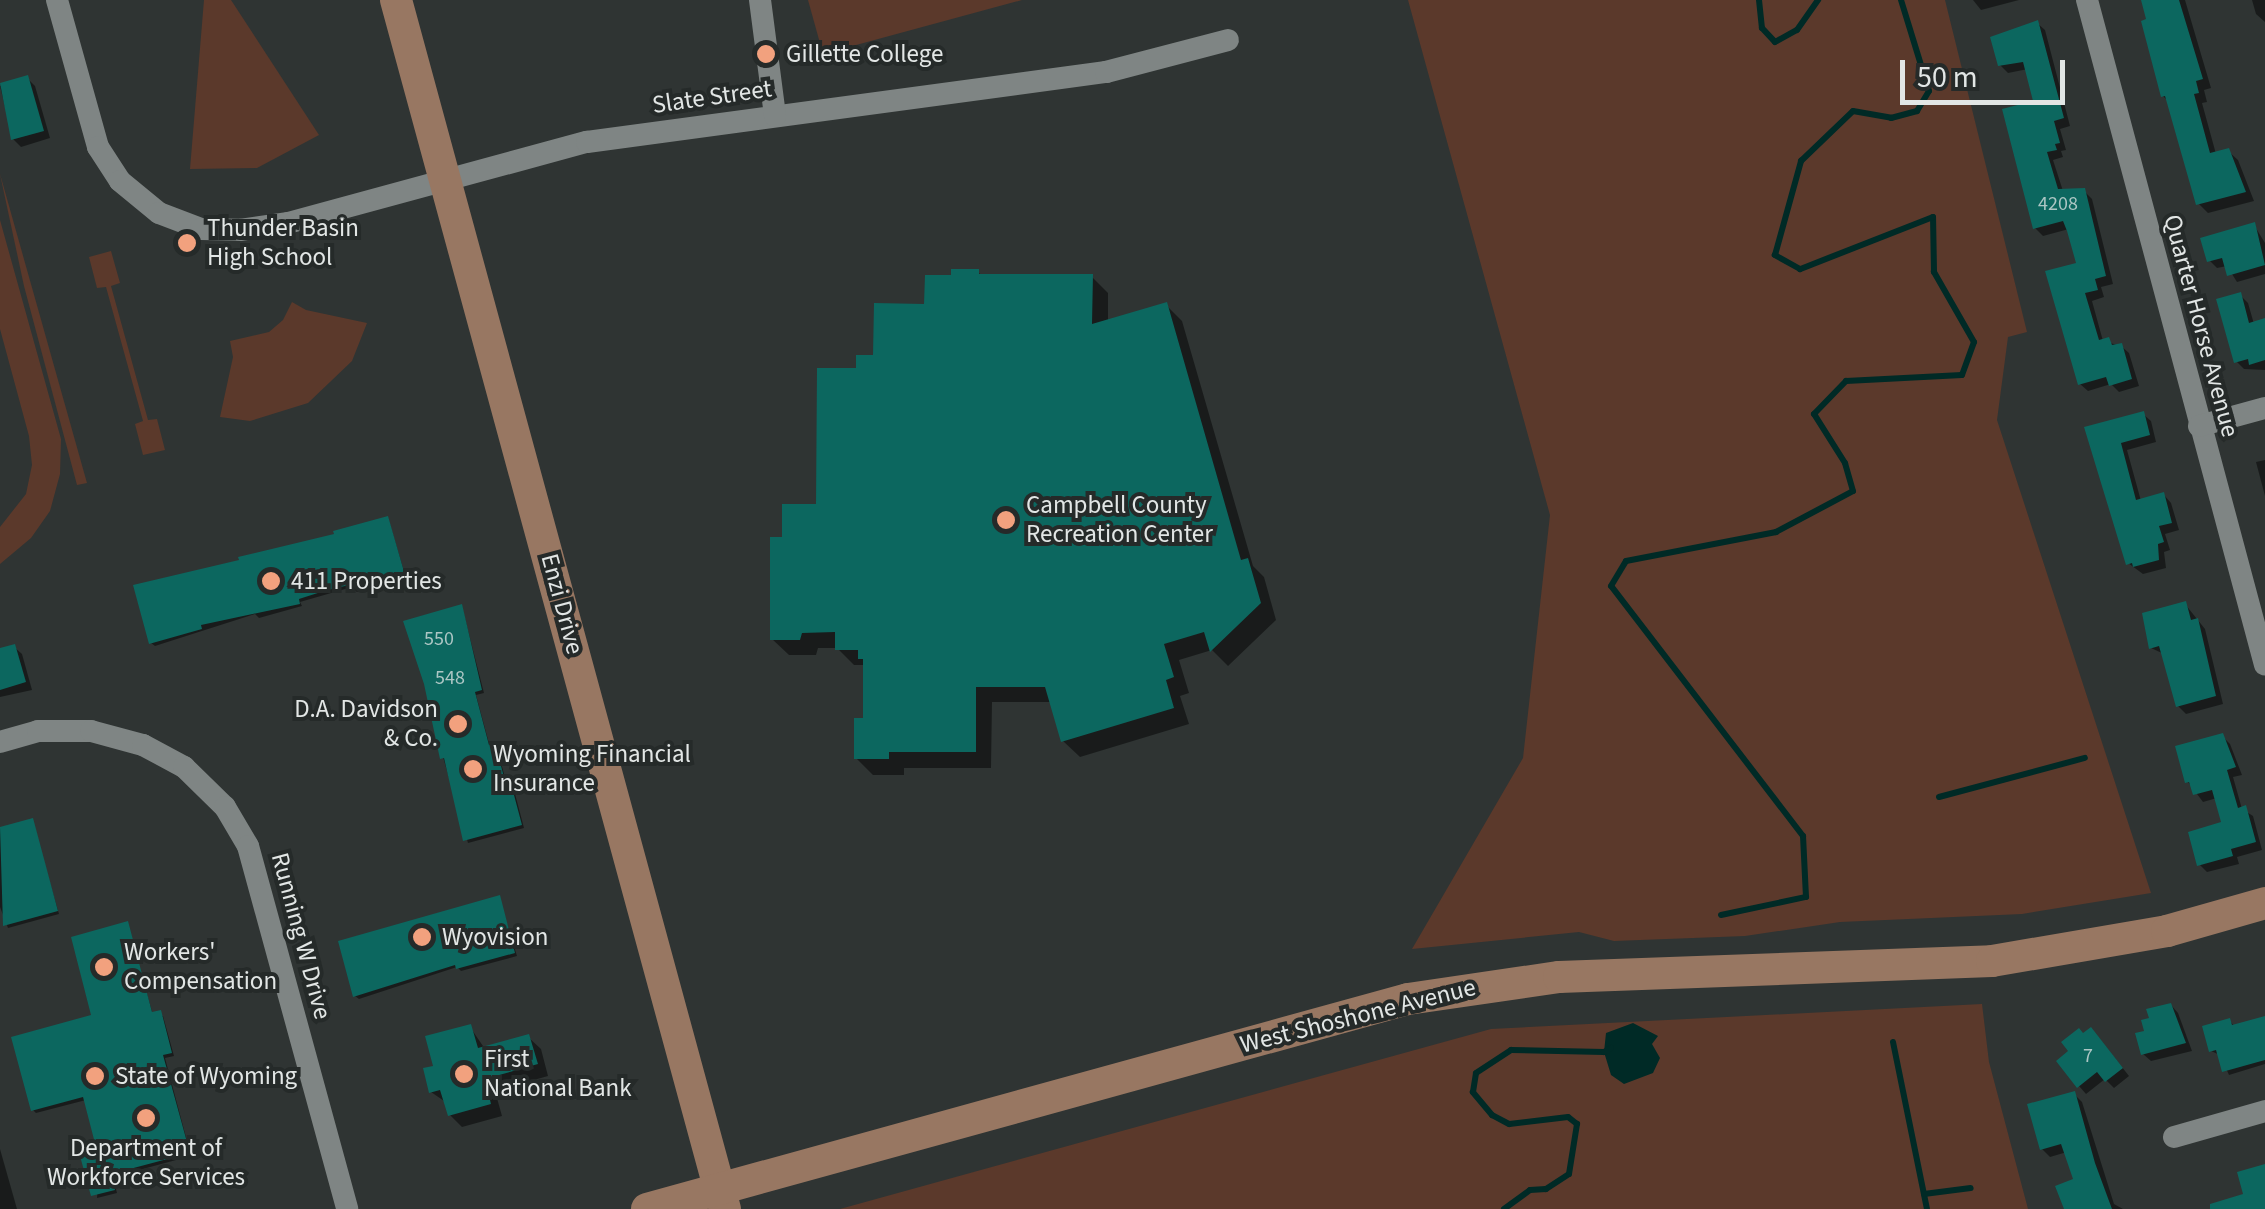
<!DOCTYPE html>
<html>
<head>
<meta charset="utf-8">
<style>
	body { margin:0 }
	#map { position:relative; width:2265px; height:1209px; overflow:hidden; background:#2f3433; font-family:"Source Sans 3",sans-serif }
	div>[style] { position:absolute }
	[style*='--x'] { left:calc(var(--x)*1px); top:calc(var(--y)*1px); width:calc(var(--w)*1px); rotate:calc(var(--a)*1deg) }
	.green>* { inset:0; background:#5b392b }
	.water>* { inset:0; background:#002a26 }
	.shadow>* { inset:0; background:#0007 }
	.stream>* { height:6px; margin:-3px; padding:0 3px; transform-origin:3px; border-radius:3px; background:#002a26 }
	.building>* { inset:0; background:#0c675f }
	.street>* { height:22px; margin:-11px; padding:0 11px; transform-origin:11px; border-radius:11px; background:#7f8584 }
	.secondary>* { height:32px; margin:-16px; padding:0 16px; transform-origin:16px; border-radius:16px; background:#987762 }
	.dots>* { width:28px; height:28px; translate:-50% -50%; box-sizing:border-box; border:5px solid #252a29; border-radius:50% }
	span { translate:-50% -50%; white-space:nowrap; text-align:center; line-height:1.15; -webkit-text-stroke:8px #252a29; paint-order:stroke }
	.number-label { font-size:20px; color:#acc6c4 }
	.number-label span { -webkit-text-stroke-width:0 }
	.poi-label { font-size:25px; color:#e2e6e5 }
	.left { translate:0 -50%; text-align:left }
	.right { translate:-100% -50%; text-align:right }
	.street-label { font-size:25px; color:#e2e6e5 }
	.scale { position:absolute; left:1900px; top:60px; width:165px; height:45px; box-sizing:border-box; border:5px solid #e2e6e5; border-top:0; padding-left:12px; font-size:30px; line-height:35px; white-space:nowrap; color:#e2e6e5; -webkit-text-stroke:8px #252a29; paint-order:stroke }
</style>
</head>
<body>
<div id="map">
	<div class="green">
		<div style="clip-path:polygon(204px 0,231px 0,319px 135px,257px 168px,190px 169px)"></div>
		<div style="clip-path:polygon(808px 0,1022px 0,823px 54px)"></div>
		<div style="clip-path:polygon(1408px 0,1945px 0,2027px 332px,2008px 337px,1997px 420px,2151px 893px,2022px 914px,1840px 922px,1745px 936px,1614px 941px,1579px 932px,1412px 949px,1523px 758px,1550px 515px)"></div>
		<div style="clip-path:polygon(0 174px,87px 483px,77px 485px,24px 286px)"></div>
		<div style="clip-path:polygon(0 220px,61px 439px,60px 474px,50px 511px,31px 538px,0 564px,0 527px,26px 494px,32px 465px,29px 436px,0 329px)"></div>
		<div style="clip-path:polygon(111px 251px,120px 283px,111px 286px,148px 420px,157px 419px,165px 450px,143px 455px,135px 424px,143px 421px,106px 287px,97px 288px,89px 257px)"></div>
		<div style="clip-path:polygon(292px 302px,306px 310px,367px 323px,352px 361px,308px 403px,250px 421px,220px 417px,233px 357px,230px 341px,269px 332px,283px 320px)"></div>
		<div style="clip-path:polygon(1982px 1004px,1989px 1062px,2028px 1209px,840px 1209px,1491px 1029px)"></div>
	</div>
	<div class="water">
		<div style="clip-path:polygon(1633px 1023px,1658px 1036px,1652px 1044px,1660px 1058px,1653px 1073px,1624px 1084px,1611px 1075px,1604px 1052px,1606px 1033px)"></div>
	</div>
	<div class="shadow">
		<div style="clip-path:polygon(1973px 0,2019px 0,1981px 10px)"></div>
		<div style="clip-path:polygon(2143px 0,2185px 0,2211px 88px,2204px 90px,2207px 102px,2202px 103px,2216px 154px,2228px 151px,2238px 160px,2254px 201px,2208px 213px,2198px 203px,2170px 103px,2163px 96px)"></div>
		<div style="clip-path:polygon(2252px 0,2265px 0,2265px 22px,2256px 14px)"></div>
		<div style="clip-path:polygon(2037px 23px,2045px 30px,2070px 126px,2060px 129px,2066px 150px,2061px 151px,2063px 157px,2053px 160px,2063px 191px,2084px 191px,2092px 199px,2113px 284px,2101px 287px,2104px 297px,2092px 301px,2103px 341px,2121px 346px,2129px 353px,2139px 386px,2119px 392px,2111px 384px,2088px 391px,2080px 384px,2079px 265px,2069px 229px,2043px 236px,2035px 228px,2036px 102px,2028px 69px,2008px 73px,2000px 65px)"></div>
		<div style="clip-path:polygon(27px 78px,35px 86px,50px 138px,21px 147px,13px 139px,0 86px)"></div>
		<div style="clip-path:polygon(2254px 225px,2265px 243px,2265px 274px,2237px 282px,2227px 266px,2217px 268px,2209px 260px)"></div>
		<div style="clip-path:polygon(978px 272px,983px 277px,1092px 277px,1108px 293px,1108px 322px,1166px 305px,1182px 321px,1253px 566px,1264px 577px,1276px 620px,1228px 666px,1212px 650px,1179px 660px,1189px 693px,1180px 696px,1189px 724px,1080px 757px,1063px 741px,1052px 702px,992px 702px,991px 768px,904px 768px,904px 775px,873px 775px,856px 758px,865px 720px,865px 665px,854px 665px,837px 648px,818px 648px,816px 655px,789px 655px,772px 639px,784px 539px,819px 506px,858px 370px,954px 278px)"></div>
		<div style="clip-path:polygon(2240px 295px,2248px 303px,2254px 324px,2265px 321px,2265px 370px,2244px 369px,2236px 361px)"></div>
		<div style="clip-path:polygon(2143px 414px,2151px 421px,2156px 442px,2127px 450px,2141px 501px,2164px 495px,2171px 503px,2179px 530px,2165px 534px,2170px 550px,2164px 552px,2166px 568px,2143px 574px,2128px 563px,2087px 428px)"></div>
		<div style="clip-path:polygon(2265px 460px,2265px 496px,2256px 462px)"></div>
		<div style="clip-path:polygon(388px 518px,406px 578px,357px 592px,352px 587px,300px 602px,302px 606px,259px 618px,255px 614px,155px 646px,151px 643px,337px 536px)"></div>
		<div style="clip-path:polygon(2185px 604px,2205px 629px,2223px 704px,2186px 714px,2178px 706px,2164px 654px,2151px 648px)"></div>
		<div style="clip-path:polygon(462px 607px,484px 693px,476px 695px,490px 747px,497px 749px,507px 784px,513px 786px,524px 828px,468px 843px,443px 757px)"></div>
		<div style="clip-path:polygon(14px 647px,22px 654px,32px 690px,0 697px,0 651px)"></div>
		<div style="clip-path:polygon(2222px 736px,2230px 744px,2242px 775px,2233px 777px,2242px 809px,2253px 816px,2262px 850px,2237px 857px,2239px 864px,2207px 872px,2200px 865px,2224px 824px,2217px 798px,2203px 802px,2188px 782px)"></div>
		<div style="clip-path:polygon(32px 821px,59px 914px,8px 928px,0 907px,0 829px)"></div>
		<div style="clip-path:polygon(499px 898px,517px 956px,461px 971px,457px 967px,359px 999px,355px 996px)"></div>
		<div style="clip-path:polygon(127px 924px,153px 1015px,163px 1016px,174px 1056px,165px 1058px,191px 1156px,113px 1177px,117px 1193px,97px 1198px,100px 1153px,86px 1100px,36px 1113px,33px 1110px,94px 1017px)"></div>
		<div style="clip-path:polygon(2171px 1005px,2178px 1013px,2192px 1051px,2151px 1061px,2143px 1054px,2147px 1032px)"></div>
		<div style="clip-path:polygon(2265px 1018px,2265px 1064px,2229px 1075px,2220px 1055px,2211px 1051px,2229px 1020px,2235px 1027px)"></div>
		<div style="clip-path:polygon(470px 1027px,485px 1049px,528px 1037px,541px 1049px,548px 1076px,495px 1091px,502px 1116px,462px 1127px,450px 1115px,447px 1103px,431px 1092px,436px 1067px)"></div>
		<div style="clip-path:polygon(2084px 1036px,2099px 1038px,2129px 1076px,2114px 1088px,2105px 1079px,2086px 1094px,2079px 1086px)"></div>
		<div style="clip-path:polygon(2074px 1094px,2082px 1102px,2114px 1204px,2123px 1209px,2066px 1209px,2076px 1181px,2067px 1152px,2050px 1157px,2042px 1149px)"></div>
		<div style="clip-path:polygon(0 1149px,17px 1209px,0 1209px)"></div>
	</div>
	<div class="stream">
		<div style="--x:1759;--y:0;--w:28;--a:84"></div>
		<div style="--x:1762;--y:28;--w:19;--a:47"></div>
		<div style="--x:1775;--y:42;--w:25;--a:-29"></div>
		<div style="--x:1797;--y:30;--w:37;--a:-55"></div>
		<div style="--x:1939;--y:797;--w:151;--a:-15"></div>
		<div style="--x:1721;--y:915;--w:87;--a:-12"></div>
		<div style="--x:1806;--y:897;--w:61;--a:-92.8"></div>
		<div style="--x:1803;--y:836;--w:315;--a:-127.5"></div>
		<div style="--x:1611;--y:586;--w:29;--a:-59"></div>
		<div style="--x:1626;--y:561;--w:153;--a:-10.9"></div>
		<div style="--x:1776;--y:532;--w:87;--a:-28"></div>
		<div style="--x:1853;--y:491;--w:29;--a:-106"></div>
		<div style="--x:1845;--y:463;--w:58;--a:-122.3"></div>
		<div style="--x:1814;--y:414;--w:46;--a:-45.9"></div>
		<div style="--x:1846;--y:381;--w:116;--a:-3"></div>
		<div style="--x:1962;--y:375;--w:35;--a:-70"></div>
		<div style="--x:1974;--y:342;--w:81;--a:-119.7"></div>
		<div style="--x:1934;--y:272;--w:55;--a:-91"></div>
		<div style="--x:1933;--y:217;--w:143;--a:158.6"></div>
		<div style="--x:1800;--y:269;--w:29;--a:-151"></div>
		<div style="--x:1775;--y:255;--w:98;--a:-74.5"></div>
		<div style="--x:1801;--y:161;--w:72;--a:-43.9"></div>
		<div style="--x:1853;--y:111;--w:39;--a:10"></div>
		<div style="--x:1891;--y:118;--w:27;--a:-15"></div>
		<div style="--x:1917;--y:111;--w:23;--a:-59"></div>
		<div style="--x:1929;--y:91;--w:95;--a:-107.1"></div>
		<div style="--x:1893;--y:1042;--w:170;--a:78.5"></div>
		<div style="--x:1924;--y:1194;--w:47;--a:-7.3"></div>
		<div style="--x:1504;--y:1209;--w:32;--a:-36"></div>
		<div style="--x:1530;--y:1190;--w:16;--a:-4"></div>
		<div style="--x:1546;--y:1189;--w:27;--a:-33"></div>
		<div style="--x:1569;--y:1174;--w:51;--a:-80.9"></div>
		<div style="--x:1577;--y:1124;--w:11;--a:-142"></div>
		<div style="--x:1568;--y:1117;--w:59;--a:173.2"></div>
		<div style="--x:1509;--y:1124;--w:19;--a:-152"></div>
		<div style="--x:1492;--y:1115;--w:30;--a:-130"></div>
		<div style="--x:1473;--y:1092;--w:19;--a:-81"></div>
		<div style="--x:1476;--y:1073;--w:42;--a:-33.3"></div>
		<div style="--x:1511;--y:1050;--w:93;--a:1.2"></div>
		<div style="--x:1604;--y:1052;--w:8;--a:-30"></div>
	</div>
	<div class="building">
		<div style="clip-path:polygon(2141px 0,2179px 0,2203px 79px,2196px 81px,2199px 93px,2194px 94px,2210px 153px,2229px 148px,2246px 192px,2196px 205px,2165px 96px,2161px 97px,2141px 21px,2146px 19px)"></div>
		<div style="clip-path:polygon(2038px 20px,2064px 118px,2054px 121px,2060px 143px,2055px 144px,2057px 150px,2047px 152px,2058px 189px,2085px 188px,2106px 276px,2095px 279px,2098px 290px,2085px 293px,2099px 340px,2109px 337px,2112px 345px,2122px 343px,2132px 379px,2109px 386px,2106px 377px,2078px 385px,2045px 271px,2076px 263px,2067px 231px,2063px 221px,2033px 229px,2002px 109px,2033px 101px,2023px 62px,1998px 66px,1990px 37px)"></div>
		<div style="clip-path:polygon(28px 75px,44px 131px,11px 140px,0 83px)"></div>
		<div style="clip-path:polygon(2255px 222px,2265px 265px,2227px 276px,2222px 258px,2207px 262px,2200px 238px)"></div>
		<div style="clip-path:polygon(951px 269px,979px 269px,979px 274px,1093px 274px,1092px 324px,1167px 302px,1241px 560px,1248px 558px,1261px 603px,1210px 652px,1204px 632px,1164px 644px,1174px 677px,1166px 680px,1174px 708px,1061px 742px,1045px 687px,976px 687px,976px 752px,889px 752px,889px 759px,854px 759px,854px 718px,863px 718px,863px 659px,858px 659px,858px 650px,835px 650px,835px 632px,802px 633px,800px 640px,770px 640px,770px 537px,782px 537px,782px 504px,816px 504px,817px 368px,856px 368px,856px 355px,873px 355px,874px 303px,924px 304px,925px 275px,951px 275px)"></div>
		<div style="clip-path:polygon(2241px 292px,2249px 323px,2265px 318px,2265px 360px,2249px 365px,2248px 359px,2234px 363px,2216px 299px)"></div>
		<div style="clip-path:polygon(2144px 411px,2150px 435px,2121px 443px,2136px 500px,2164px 492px,2172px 523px,2159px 526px,2164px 542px,2158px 544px,2159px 560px,2133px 567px,2132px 563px,2126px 565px,2084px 427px)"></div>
		<div style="clip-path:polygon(388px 516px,405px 575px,351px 590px,349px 585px,324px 591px,299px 599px,300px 604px,201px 625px,202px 629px,149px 644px,133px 585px,239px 560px,238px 557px,334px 534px,333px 531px)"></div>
		<div style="clip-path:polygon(2186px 601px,2191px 620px,2198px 618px,2216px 696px,2176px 707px,2159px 646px,2149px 649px,2142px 613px)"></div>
		<div style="clip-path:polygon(462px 604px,482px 690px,475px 692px,489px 745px,495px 743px,505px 781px,510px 780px,522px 825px,463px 841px,444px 758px,440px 759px,424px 684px,403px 621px)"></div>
		<div style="clip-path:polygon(15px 644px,26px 682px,0 690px,0 648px)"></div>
		<div style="clip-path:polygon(2223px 733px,2236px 767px,2227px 770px,2238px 808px,2246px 805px,2256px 842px,2231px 849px,2233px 856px,2197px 866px,2188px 832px,2221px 822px,2212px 790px,2193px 795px,2189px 782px,2185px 783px,2175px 746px)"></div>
		<div style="clip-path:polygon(33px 818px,58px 911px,3px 926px,0 827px)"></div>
		<div style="clip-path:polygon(500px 895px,515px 953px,456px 969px,455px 965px,353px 997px,338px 941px)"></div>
		<div style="clip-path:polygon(128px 921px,152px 1012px,161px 1010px,172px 1053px,163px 1055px,190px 1153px,111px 1174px,115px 1190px,91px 1196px,80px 1156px,97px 1151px,83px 1097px,31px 1111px,11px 1037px,91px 1015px,71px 937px)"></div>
		<div style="clip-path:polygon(2171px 1003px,2186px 1043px,2141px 1055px,2135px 1033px,2144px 1031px,2141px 1020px,2149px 1018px,2146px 1009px)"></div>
		<div style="clip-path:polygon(2265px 1016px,2265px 1060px,2222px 1072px,2216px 1050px,2209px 1052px,2202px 1026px,2230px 1018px,2232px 1025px)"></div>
		<div style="clip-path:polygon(471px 1024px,478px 1048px,529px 1034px,538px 1064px,485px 1079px,491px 1104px,448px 1116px,440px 1090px,429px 1093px,423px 1068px,433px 1066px,425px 1036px)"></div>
		<div style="clip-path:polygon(2091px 1027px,2123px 1068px,2105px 1082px,2097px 1072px,2077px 1088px,2056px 1061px,2068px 1051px,2061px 1042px,2079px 1028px,2083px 1033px)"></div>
		<div style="clip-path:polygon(2075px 1091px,2095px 1163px,2112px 1209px,2064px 1209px,2055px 1186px,2073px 1179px,2061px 1144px,2040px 1150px,2027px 1104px)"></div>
		<div style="clip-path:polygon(2265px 1164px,2265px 1209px,2210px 1209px,2210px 1204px,2243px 1194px,2237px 1172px)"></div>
	</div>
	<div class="street">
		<div style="--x:57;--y:0;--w:153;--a:74.4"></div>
		<div style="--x:98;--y:147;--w:40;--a:57.1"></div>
		<div style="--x:120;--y:181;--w:50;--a:39.4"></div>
		<div style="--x:159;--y:213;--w:45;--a:20.9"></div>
		<div style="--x:201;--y:229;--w:39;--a:1"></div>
		<div style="--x:240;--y:230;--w:49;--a:-8.3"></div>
		<div style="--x:288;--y:223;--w:310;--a:-15.2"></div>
		<div style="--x:587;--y:142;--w:524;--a:-7.68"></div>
		<div style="--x:1106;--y:72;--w:126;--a:-14.7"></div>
		<div style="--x:760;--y:0;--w:117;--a:82.6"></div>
		<div style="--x:2087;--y:0;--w:688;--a:75.01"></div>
		<div style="--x:2199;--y:426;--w:68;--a:-15.3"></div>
		<div style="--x:0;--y:742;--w:40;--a:-16"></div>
		<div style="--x:38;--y:731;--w:53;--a:0"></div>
		<div style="--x:91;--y:731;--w:54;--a:15.1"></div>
		<div style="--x:143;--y:745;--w:47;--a:28.2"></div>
		<div style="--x:184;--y:767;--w:57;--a:44.3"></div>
		<div style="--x:225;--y:807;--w:45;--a:59.5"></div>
		<div style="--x:248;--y:846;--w:376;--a:74.7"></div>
		<div style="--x:2174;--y:1137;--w:95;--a:-15.9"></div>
	</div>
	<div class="secondary">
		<div style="--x:396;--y:0;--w:1253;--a:74.78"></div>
		<div style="--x:647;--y:1209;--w:789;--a:-15.43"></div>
		<div style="--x:1408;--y:999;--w:153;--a:-8.3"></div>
		<div style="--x:1559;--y:977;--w:433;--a:-2.1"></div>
		<div style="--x:1992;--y:961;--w:178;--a:-9.7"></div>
		<div style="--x:2167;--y:931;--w:102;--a:-15.9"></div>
	</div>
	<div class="dots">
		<div style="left:766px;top:54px;background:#f2a17e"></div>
		<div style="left:187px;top:243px;background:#f2a17e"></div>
		<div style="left:1006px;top:520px;background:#f2a17e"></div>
		<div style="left:271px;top:581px;background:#f2a17e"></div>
		<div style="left:458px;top:724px;background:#f2a17e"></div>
		<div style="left:473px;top:769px;background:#f2a17e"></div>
		<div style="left:422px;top:937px;background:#f2a17e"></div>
		<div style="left:104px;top:967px;background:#f2a17e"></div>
		<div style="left:464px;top:1074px;background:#f2a17e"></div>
		<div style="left:95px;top:1076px;background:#f2a17e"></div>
		<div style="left:146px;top:1118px;background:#f2a17e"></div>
	</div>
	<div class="number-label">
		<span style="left:2058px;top:204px">4208</span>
		<span style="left:439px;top:639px">550</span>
		<span style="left:450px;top:678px">548</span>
		<span style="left:2088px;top:1056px">7</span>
	</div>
	<div class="poi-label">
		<span class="left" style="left:786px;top:54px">Gillette College</span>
		<span class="left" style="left:207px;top:243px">Thunder Basin<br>High School</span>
		<span class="left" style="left:1026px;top:520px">Campbell County<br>Recreation Center</span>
		<span class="left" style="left:291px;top:581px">411 Properties</span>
		<span class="right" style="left:438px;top:724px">D.A. Davidson<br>&amp; Co.</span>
		<span class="left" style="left:493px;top:769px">Wyoming Financial<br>Insurance</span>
		<span class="left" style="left:442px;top:937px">Wyovision</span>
		<span class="left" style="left:124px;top:967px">Workers'<br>Compensation</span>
		<span class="left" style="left:484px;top:1074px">First<br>National Bank</span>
		<span class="left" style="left:115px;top:1076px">State of Wyoming</span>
		<span style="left:146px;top:1163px">Department of<br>Workforce Services</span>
	</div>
	<div class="street-label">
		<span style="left:712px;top:97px;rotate:-8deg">Slate Street</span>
		<span style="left:2201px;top:326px;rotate:75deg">Quarter Horse Avenue</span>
		<span style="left:562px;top:604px;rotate:75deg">Enzi Drive</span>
		<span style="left:301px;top:936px;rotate:75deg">Running W Drive</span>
		<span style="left:1358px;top:1016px;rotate:-14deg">West Shoshone Avenue</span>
	</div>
	<div class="scale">50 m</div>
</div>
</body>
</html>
